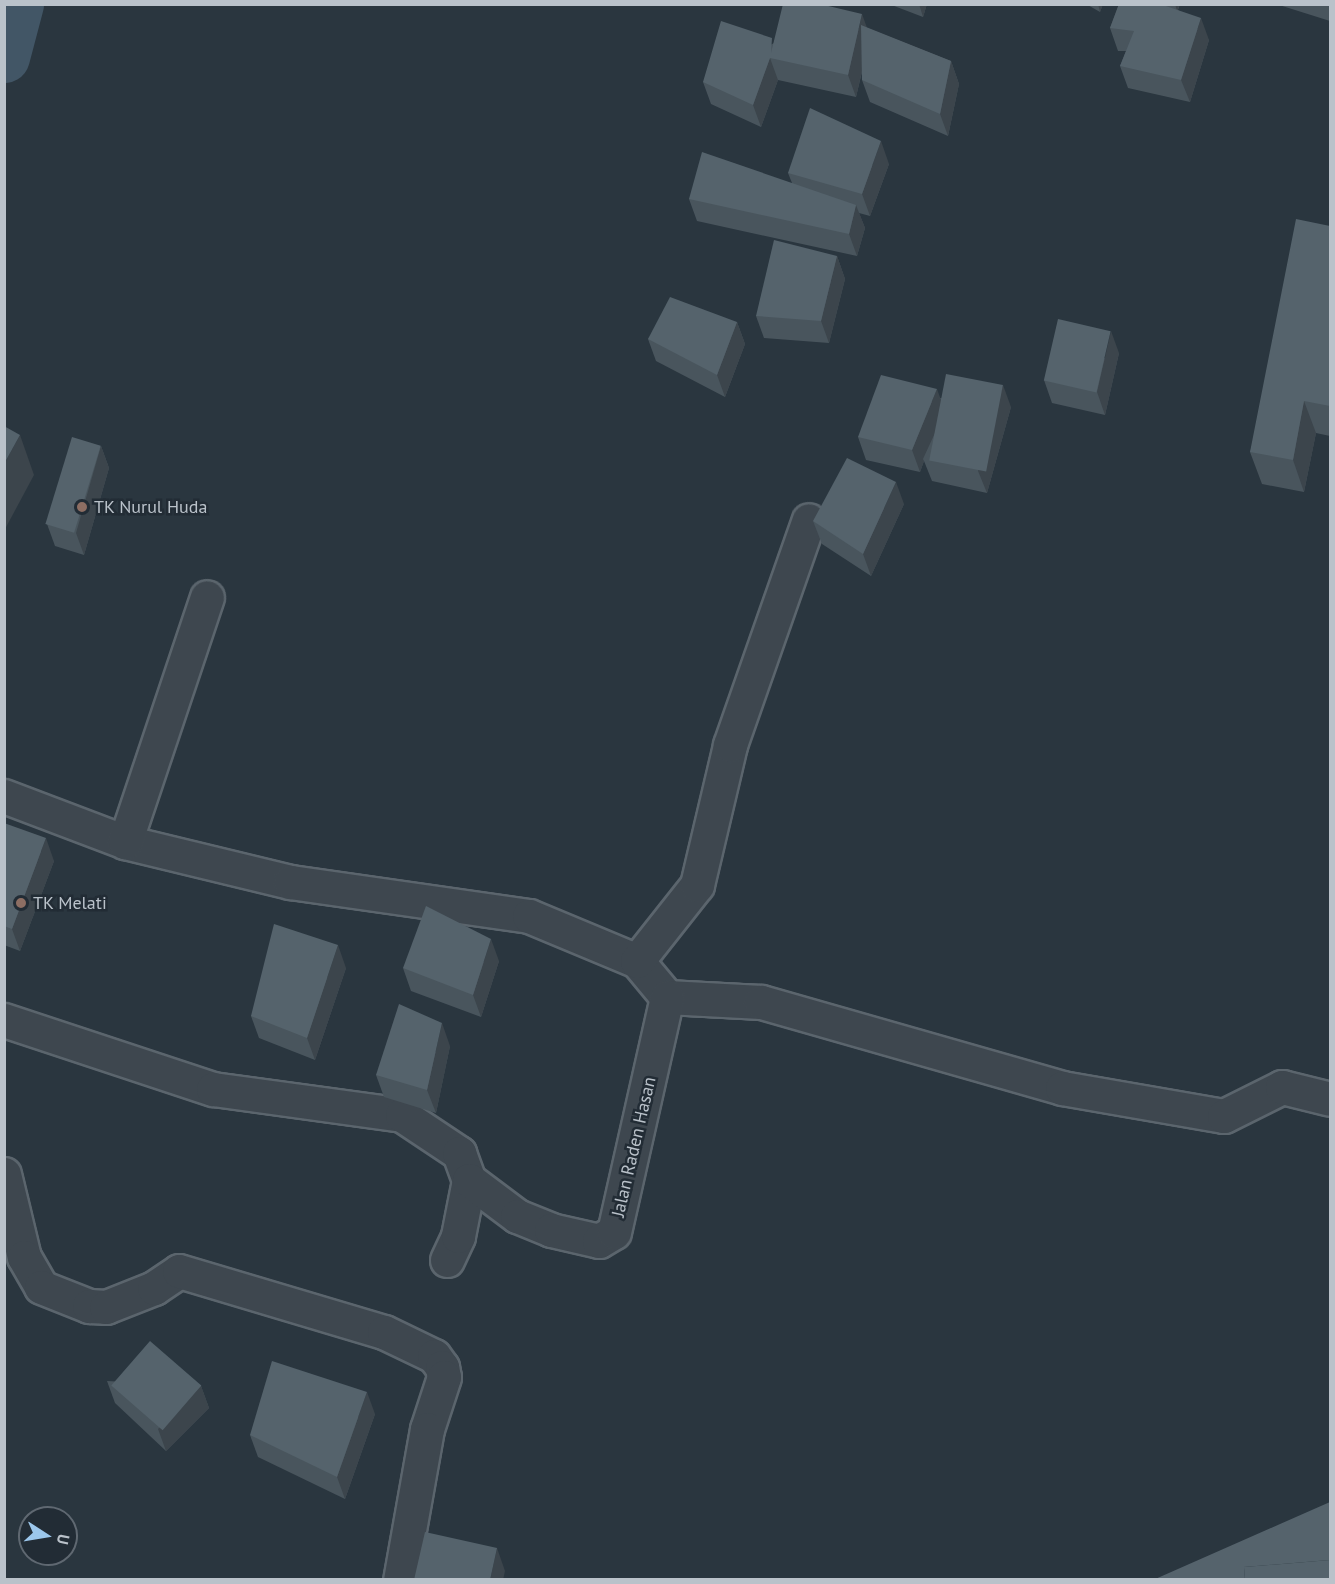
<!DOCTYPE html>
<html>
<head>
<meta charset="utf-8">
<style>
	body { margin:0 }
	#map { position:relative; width:1335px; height:1584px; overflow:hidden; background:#2a363f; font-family:"PT Sans",sans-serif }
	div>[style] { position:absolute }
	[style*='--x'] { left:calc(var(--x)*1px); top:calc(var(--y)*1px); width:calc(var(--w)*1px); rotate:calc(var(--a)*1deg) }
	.canal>* { height:51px; margin:-25.5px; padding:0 25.5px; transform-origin:25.5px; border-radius:25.5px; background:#425666 }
	.roads { filter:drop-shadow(2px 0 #5b656d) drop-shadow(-2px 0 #5b656d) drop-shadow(0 2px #5b656d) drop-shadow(0 -2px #5b656d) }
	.street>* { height:33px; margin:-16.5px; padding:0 16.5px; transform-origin:16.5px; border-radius:16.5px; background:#3e474f }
	.wall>* { inset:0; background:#49555d }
	.shaded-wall>* { inset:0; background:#3c454c }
	.building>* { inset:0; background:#55636c; transform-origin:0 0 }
	.dots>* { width:16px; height:16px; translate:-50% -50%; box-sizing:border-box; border:3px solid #222c35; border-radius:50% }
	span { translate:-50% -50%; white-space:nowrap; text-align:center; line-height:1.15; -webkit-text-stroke:5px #222c35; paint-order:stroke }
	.poi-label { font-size:18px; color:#bac2ca }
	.left { translate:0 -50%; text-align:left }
	.street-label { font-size:18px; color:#bac2ca }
	.frame { position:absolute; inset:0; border:6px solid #bac2ca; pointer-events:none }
	.north { position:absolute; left:18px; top:1506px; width:60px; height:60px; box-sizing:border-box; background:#222c35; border:2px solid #5f6871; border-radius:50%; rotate:102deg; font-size:16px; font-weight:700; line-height:24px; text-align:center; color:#bac2ca }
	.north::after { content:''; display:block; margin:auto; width:21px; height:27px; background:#9cc7ec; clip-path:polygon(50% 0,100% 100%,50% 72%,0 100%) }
</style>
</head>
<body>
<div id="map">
	<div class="canal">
		<div style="--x:4;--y:57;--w:55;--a:-75.2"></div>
	</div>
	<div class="roads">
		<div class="street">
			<div style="--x:4;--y:796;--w:129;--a:20.8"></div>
			<div style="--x:125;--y:842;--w:170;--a:13.6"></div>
			<div style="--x:290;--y:882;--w:241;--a:8.1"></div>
			<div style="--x:529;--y:916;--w:117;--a:22.6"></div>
			<div style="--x:637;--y:961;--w:47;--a:50.2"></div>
			<div style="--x:667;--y:997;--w:94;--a:3"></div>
			<div style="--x:761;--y:1002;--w:313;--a:15.9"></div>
			<div style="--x:1062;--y:1088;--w:164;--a:9.8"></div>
			<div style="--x:1224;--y:1116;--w:65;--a:-26.6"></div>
			<div style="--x:1282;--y:1087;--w:49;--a:14"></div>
			<div style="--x:125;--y:842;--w:258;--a:-71.5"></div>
			<div style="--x:637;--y:961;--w:97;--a:-51.7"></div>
			<div style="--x:697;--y:885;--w:144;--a:-76.7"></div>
			<div style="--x:730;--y:745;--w:238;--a:-70.7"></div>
			<div style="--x:4;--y:1020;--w:220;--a:18.3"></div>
			<div style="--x:213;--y:1089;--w:191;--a:7.8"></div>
			<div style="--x:402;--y:1115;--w:69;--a:33.7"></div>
			<div style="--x:459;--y:1153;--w:29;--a:70"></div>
			<div style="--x:4;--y:1174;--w:85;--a:76.5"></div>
			<div style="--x:24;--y:1257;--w:34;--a:60"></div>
			<div style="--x:41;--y:1287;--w:52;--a:21.6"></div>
			<div style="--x:89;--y:1306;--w:17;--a:3"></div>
			<div style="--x:106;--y:1307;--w:52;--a:-21.6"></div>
			<div style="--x:154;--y:1288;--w:30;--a:-34"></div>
			<div style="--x:179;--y:1271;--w:214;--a:16.6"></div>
			<div style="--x:384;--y:1332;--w:55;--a:25.6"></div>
			<div style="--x:434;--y:1356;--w:14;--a:54"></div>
			<div style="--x:442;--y:1367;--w:10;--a:79"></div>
			<div style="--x:444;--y:1377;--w:55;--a:108.1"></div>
			<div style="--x:427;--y:1429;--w:153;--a:100.1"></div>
			<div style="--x:447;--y:1260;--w:26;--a:-65"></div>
			<div style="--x:458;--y:1236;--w:57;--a:-78.9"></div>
			<div style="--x:469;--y:1180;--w:60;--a:36.9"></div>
			<div style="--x:517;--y:1216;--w:37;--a:22"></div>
			<div style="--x:551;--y:1230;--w:49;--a:12.9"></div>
			<div style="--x:599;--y:1241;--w:17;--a:-31"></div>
			<div style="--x:614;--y:1232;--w:241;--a:-77.3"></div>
		</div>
	</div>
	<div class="wall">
		<div style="clip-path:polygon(889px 4px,927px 4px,923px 17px)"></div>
		<div style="clip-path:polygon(1086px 4px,1103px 4px,1100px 12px)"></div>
		<div style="clip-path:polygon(1119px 4px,1180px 4px,1178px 10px,1209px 40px,1190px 102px,1128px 88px,1120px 66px,1126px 51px,1118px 51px,1110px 28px)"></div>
		<div style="clip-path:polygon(1276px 4px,1330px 4px,1330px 21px)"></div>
		<div style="clip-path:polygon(867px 28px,951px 61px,959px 84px,948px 136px,870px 102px,862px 80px,862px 72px,856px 97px,778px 80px,761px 127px,711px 104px,703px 82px,774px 43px)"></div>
		<div style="clip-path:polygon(889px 164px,870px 216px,859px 213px,865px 228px,857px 256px,697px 221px,689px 199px,792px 183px,788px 173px)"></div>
		<div style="clip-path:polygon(1330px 226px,1330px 436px,1316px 433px,1304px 492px,1262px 484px,1250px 452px)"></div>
		<div style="clip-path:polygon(837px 256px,845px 279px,829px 343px,764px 338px,756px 316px)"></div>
		<div style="clip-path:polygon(737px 322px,745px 344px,725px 397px,656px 361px,648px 339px)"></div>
		<div style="clip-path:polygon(1119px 353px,1105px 415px,1052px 403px,1044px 380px)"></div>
		<div style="clip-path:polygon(940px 398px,1011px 407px,987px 493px,932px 481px,924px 461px,920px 472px,866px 460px,858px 437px)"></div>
		<div style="clip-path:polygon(101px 446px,109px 468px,84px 555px,55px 546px,47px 524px)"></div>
		<div style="clip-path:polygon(904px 504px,871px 576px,822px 544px,813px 521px)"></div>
		<div style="clip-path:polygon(4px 823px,54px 861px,20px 951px,4px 945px)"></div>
		<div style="clip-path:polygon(499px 961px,481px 1017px,411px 991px,403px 968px)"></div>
		<div style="clip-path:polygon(346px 968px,315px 1060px,259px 1038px,251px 1016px)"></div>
		<div style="clip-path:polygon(450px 1046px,436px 1113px,384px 1097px,376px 1075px)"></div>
		<div style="clip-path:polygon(107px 1381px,201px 1386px,209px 1408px,166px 1451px,115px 1403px)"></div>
		<div style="clip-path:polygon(375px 1414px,345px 1499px,258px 1457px,250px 1435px)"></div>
	</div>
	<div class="shaded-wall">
		<div style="clip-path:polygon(919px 4px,927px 4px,923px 17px)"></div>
		<div style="clip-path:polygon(1098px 4px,1103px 4px,1100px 12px)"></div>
		<div style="clip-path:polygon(1175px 4px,1180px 4px,1177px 11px)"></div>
		<div style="clip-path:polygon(862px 14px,870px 36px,856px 97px,848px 75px)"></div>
		<div style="clip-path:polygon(1201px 18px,1209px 40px,1190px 102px,1181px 80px)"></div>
		<div style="clip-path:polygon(770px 58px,778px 80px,761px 127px,753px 105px)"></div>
		<div style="clip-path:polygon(951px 61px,959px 84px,948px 136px,940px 114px)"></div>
		<div style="clip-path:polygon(881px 141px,889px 164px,870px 216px,862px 194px)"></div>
		<div style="clip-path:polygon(856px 205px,865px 228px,857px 256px,849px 234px)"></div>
		<div style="clip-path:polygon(837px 256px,845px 279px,829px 343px,821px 321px)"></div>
		<div style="clip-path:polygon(737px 322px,745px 344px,725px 397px,717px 375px)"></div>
		<div style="clip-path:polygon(1111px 331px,1119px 353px,1105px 415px,1097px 392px)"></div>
		<div style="clip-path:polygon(1003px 385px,1011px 407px,987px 493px,978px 471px)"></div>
		<div style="clip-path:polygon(937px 389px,945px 411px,923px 459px,924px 461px,920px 472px,912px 450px)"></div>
		<div style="clip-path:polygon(1304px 401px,1316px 433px,1304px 492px,1293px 460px)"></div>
		<div style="clip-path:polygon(20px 435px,34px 475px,4px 531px,4px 464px)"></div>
		<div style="clip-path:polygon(101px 446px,109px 468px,84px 555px,76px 533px)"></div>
		<div style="clip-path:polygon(896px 482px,904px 504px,871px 576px,863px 554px)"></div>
		<div style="clip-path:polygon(46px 838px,54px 861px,20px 951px,12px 929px)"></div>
		<div style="clip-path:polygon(491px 939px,499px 961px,481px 1017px,473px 995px)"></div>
		<div style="clip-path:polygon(338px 945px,346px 968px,315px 1060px,307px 1038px)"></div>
		<div style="clip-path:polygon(442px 1023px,450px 1046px,436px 1113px,427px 1090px)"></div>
		<div style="clip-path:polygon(201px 1386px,209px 1408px,166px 1451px,158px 1429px)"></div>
		<div style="clip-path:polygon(367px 1392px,375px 1414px,345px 1499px,337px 1477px)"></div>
		<div style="clip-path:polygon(497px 1548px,505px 1571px,503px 1580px,490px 1580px)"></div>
	</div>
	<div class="building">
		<div style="clip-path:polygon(783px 4px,820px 4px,862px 14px,848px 75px,770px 58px,753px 105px,703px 82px,721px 21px,772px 38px,771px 53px)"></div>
		<div style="clip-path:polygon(1119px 4px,1160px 4px,1201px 18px,1181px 80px,1120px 66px,1134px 31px,1110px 28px)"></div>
		<div style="clip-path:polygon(861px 25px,951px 61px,940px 114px,862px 80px)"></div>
		<div style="clip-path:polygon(810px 108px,881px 141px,862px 194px,788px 173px)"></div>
		<div style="clip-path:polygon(702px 152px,856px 205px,849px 234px,689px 199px)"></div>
		<div style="clip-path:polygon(1296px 219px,1330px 226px,1330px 406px,1304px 401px,1293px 460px,1250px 452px)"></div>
		<div style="clip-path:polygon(774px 240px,837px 256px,821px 321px,756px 316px)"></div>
		<div style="clip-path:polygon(670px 297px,737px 322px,717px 375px,648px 339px)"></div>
		<div style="left:1058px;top:319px;width:54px;height:63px;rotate:13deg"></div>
		<div style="left:946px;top:374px;width:58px;height:88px;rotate:11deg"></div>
		<div style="clip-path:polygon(881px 375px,937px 389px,912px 450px,858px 437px)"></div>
		<div style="clip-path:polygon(4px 426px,20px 435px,4px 464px)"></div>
		<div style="left:72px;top:437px;width:30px;height:91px;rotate:17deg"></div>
		<div style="clip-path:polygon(847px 458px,896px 482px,863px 554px,813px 521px)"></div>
		<div style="clip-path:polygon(4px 823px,46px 838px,12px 929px,4px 926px)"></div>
		<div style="clip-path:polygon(426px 906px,491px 939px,473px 995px,403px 968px)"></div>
		<div style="clip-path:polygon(274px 924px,338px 945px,307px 1038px,251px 1016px)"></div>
		<div style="clip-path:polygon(399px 1004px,442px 1023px,427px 1090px,376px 1075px)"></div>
		<div style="left:150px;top:1341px;width:68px;height:59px;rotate:41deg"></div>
		<div style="clip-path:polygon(272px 1361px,367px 1392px,337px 1477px,250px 1435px)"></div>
		<div style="clip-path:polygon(1330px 1502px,1330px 1560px,1244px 1567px,1245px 1580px,1153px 1580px)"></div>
		<div style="clip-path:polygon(425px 1532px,497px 1548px,490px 1580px,414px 1580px)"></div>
		<div style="clip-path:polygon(1330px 1560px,1330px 1580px,1245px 1580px,1244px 1567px)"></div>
	</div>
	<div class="dots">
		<div style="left:82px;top:507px;background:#8d6e63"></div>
		<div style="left:21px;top:903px;background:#8d6e63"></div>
	</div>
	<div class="poi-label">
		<span class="left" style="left:94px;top:507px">TK Nurul Huda</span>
		<span class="left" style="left:33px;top:903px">TK Melati</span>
	</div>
	<div class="street-label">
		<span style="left:634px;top:1147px;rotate:-77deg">Jalan Raden Hasan</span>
	</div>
	<div class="frame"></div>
	<div class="north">U</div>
</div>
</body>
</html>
